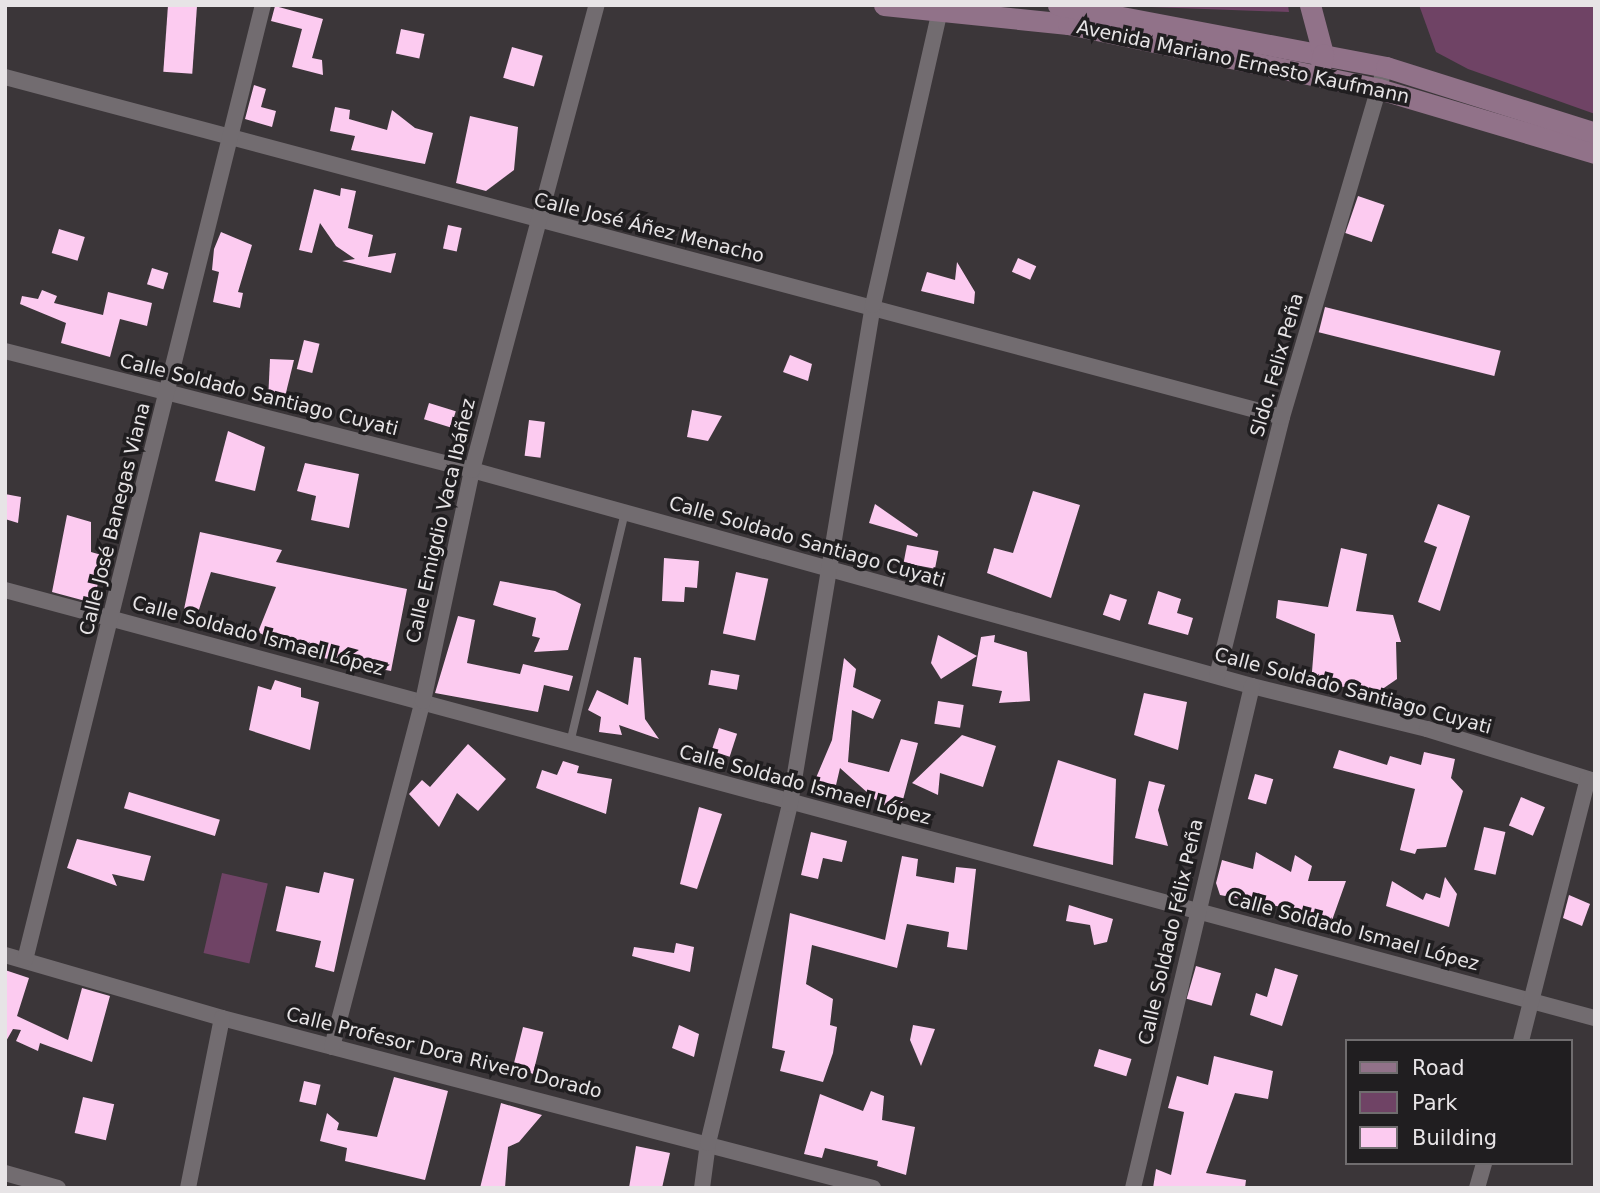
<!DOCTYPE html>
<html>
<head>
<meta charset="utf-8">
<style>
	body { margin:0 }
	#map { position:relative; width:1600px; height:1193px; overflow:hidden; background:#3b3639; font-family:"DejaVu Sans",sans-serif }
	div>[style] { position:absolute }
	[style*='--x'] { left:calc(var(--x)*1px); top:calc(var(--y)*1px); width:calc(var(--w)*1px); rotate:calc(var(--a)*1deg) }
	.green>* { inset:0; background:#6f4365; transform-origin:0 0 }
	.building>* { inset:0; background:#fccbf0; transform-origin:0 0 }
	.lane>* { height:8px; margin:-4px; padding:0 4px; transform-origin:4px; border-radius:4px; background:#726c70 }
	.street>* { height:16px; margin:-8px; padding:0 8px; transform-origin:8px; border-radius:8px; background:#726c70 }
	.secondary>* { height:21px; margin:-10.5px; padding:0 10.5px; transform-origin:10.5px; border-radius:10.5px; background:#917289 }
	span { translate:-50% -50%; white-space:nowrap; text-align:center; line-height:1.15; -webkit-text-stroke:7px #201e20; paint-order:stroke }
	.street-label { font-size:19px; color:#e7e4e6 }
	.frame { position:absolute; inset:0; border:7px solid #e7e4e6; pointer-events:none }
	.legend { position:absolute; left:1345px; top:1039px; width:228px; height:126px; box-sizing:border-box; background:#201e20; border:2px solid #706d6f; margin:0; padding:9px 12px; list-style:none; font-size:21px; color:#e7e4e6 }
	.legend li { display:flex; align-items:center; gap:14px; height:35px }
	.legend b { width:35px; border:2px solid #706d6f }
</style>
</head>
<body>
<div id="map">
	<div class="green">
		<div style="clip-path:polygon(1097px 5px,1288px 5px,1289px 12px)"></div>
		<div style="clip-path:polygon(1419px 5px,1595px 5px,1595px 114px,1468px 69px,1436px 52px)"></div>
		<div style="left:222px;top:873px;width:47px;height:82px;rotate:13deg"></div>
	</div>
	<div class="building">
		<div style="left:168px;top:5px;width:29px;height:67px;rotate:4deg"></div>
		<div style="clip-path:polygon(275px 6px,323px 19px,312px 58px,322px 60px,323px 75px,292px 67px,302px 29px,271px 21px)"></div>
		<div style="left:401px;top:29px;width:24px;height:25px;rotate:12deg"></div>
		<div style="left:512px;top:47px;width:32px;height:32px;rotate:16deg"></div>
		<div style="clip-path:polygon(254px 85px,266px 89px,261px 107px,276px 111px,272px 127px,245px 119px)"></div>
		<div style="clip-path:polygon(335px 107px,350px 110px,349px 119px,387px 130px,392px 110px,415px 128px,433px 133px,425px 164px,351px 150px,355px 136px,330px 131px)"></div>
		<div style="clip-path:polygon(470px 116px,518px 127px,514px 170px,486px 191px,456px 183px)"></div>
		<div style="clip-path:polygon(341px 188px,356px 191px,348px 228px,373px 235px,368px 257px,396px 253px,391px 273px,342px 261px,355px 259px,336px 246px,320px 223px,312px 253px,299px 250px,314px 189px,340px 196px)"></div>
		<div style="left:1358px;top:196px;width:28px;height:39px;rotate:19deg"></div>
		<div style="left:448px;top:225px;width:14px;height:24px;rotate:12deg"></div>
		<div style="left:59px;top:229px;width:27px;height:25px;rotate:17deg"></div>
		<div style="clip-path:polygon(221px 232px,252px 245px,238px 292px,243px 293px,240px 308px,213px 302px,219px 272px,212px 270px,214px 249px)"></div>
		<div style="left:1018px;top:258px;width:20px;height:15px;rotate:24deg"></div>
		<div style="clip-path:polygon(957px 262px,975px 292px,974px 304px,921px 291px,927px 272px,955px 280px)"></div>
		<div style="left:152px;top:268px;width:17px;height:17px;rotate:17deg"></div>
		<div style="clip-path:polygon(42px 290px,57px 296px,54px 303px,103px 315px,108px 292px,152px 303px,147px 326px,120px 319px,110px 357px,61px 343px,66px 323px,20px 304px,22px 296px,38px 299px)"></div>
		<div style="left:1325px;top:307px;width:181px;height:26px;rotate:14deg"></div>
		<div style="left:304px;top:340px;width:16px;height:30px;rotate:14deg"></div>
		<div style="clip-path:polygon(790px 355px,812px 364px,808px 381px,783px 372px)"></div>
		<div style="clip-path:polygon(270px 359px,294px 360px,283px 405px,268px 401px)"></div>
		<div style="left:429px;top:403px;width:28px;height:17px;rotate:17deg"></div>
		<div style="clip-path:polygon(692px 410px,722px 416px,708px 441px,687px 437px)"></div>
		<div style="left:529px;top:420px;width:16px;height:36px;rotate:7deg"></div>
		<div style="clip-path:polygon(228px 431px,265px 447px,255px 491px,215px 481px)"></div>
		<div style="clip-path:polygon(305px 463px,359px 474px,349px 528px,311px 520px,316px 496px,297px 491px)"></div>
		<div style="clip-path:polygon(1033px 491px,1080px 505px,1051px 598px,987px 573px,994px 548px,1013px 553px)"></div>
		<div style="clip-path:polygon(5px 494px,21px 497px,18px 523px,5px 519px)"></div>
		<div style="clip-path:polygon(875px 504px,918px 534px,917px 537px,869px 523px)"></div>
		<div style="clip-path:polygon(1438px 504px,1470px 516px,1440px 611px,1418px 602px,1437px 547px,1424px 542px)"></div>
		<div style="clip-path:polygon(67px 515px,91px 522px,91px 552px,105px 556px,93px 603px,52px 592px)"></div>
		<div style="clip-path:polygon(200px 532px,282px 550px,276px 562px,407px 589px,391px 671px,297px 653px,258px 632px,276px 587px,211px 572px,195px 622px,182px 619px)"></div>
		<div style="left:907px;top:545px;width:32px;height:18px;rotate:11deg"></div>
		<div style="clip-path:polygon(1341px 548px,1367px 554px,1356px 611px,1393px 615px,1401px 642px,1396px 642px,1397px 679px,1381px 690px,1311px 684px,1315px 634px,1276px 618px,1278px 600px,1328px 607px)"></div>
		<div style="clip-path:polygon(664px 558px,699px 561px,697px 588px,685px 587px,684px 602px,662px 601px)"></div>
		<div style="left:736px;top:572px;width:33px;height:63px;rotate:12deg"></div>
		<div style="clip-path:polygon(500px 581px,555px 591px,581px 604px,568px 650px,534px 652px,540px 638px,532px 636px,536px 618px,493px 605px)"></div>
		<div style="clip-path:polygon(1158px 591px,1181px 599px,1177px 613px,1193px 618px,1188px 635px,1148px 624px)"></div>
		<div style="left:1110px;top:594px;width:18px;height:22px;rotate:19deg"></div>
		<div style="clip-path:polygon(458px 616px,475px 620px,467px 663px,520px 674px,523px 664px,573px 676px,569px 691px,544px 685px,538px 712px,435px 693px)"></div>
		<div style="clip-path:polygon(938px 635px,977px 656px,941px 679px,931px 663px)"></div>
		<div style="clip-path:polygon(995px 635px,994px 642px,1027px 652px,1030px 701px,999px 703px,1002px 691px,972px 686px,981px 637px)"></div>
		<div style="clip-path:polygon(634px 657px,641px 658px,645px 719px,659px 739px,619px 725px,622px 735px,599px 732px,601px 717px,588px 710px,597px 690px,628px 705px)"></div>
		<div style="clip-path:polygon(844px 658px,856px 669px,853px 687px,881px 700px,873px 719px,852px 710px,848px 762px,889px 772px,901px 739px,918px 743px,900px 811px,879px 803px,840px 768px,833px 798px,810px 792px,832px 740px)"></div>
		<div style="left:711px;top:670px;width:29px;height:15px;rotate:10deg"></div>
		<div style="clip-path:polygon(275px 680px,301px 688px,301px 697px,319px 702px,310px 750px,249px 730px,258px 686px,271px 690px)"></div>
		<div style="clip-path:polygon(1144px 693px,1187px 702px,1178px 750px,1134px 735px)"></div>
		<div style="left:938px;top:701px;width:26px;height:23px;rotate:9deg"></div>
		<div style="left:719px;top:728px;width:19px;height:24px;rotate:18deg"></div>
		<div style="clip-path:polygon(962px 735px,996px 746px,983px 787px,940px 773px,938px 795px,912px 783px)"></div>
		<div style="clip-path:polygon(468px 744px,506px 779px,478px 811px,457px 793px,439px 827px,409px 794px,422px 780px,430px 787px)"></div>
		<div style="clip-path:polygon(1339px 750px,1387px 765px,1390px 756px,1421px 765px,1424px 752px,1455px 759px,1451px 778px,1463px 791px,1446px 847px,1417px 849px,1415px 854px,1400px 850px,1415px 789px,1333px 768px)"></div>
		<div style="clip-path:polygon(1058px 760px,1116px 779px,1113px 865px,1033px 846px)"></div>
		<div style="clip-path:polygon(563px 761px,579px 766px,577px 773px,612px 779px,606px 814px,536px 788px,542px 770px,557px 775px)"></div>
		<div style="left:1255px;top:774px;width:19px;height:26px;rotate:16deg"></div>
		<div style="clip-path:polygon(1149px 781px,1165px 785px,1158px 810px,1168px 846px,1135px 838px)"></div>
		<div style="left:129px;top:792px;width:95px;height:17px;rotate:17deg"></div>
		<div style="left:1521px;top:797px;width:26px;height:31px;rotate:23deg"></div>
		<div style="clip-path:polygon(699px 807px,722px 814px,697px 889px,680px 884px)"></div>
		<div style="left:1484px;top:827px;width:22px;height:44px;rotate:13deg"></div>
		<div style="clip-path:polygon(811px 832px,847px 841px,842px 862px,823px 858px,818px 879px,801px 875px)"></div>
		<div style="clip-path:polygon(77px 839px,151px 856px,144px 881px,112px 874px,117px 886px,67px 868px)"></div>
		<div style="clip-path:polygon(1256px 852px,1291px 872px,1295px 855px,1312px 866px,1308px 881px,1346px 881px,1330px 926px,1308px 928px,1313px 913px,1220px 895px,1216px 883px,1222px 860px,1253px 869px)"></div>
		<div style="clip-path:polygon(902px 856px,918px 859px,916px 876px,954px 883px,956px 867px,976px 869px,967px 950px,947px 947px,949px 932px,907px 924px,897px 968px,812px 945px,806px 984px,833px 999px,830px 1025px,837px 1027px,833px 1053px,823px 1082px,780px 1071px,785px 1051px,772px 1048px,790px 913px,885px 940px)"></div>
		<div style="clip-path:polygon(324px 872px,354px 879px,334px 972px,315px 967px,321px 941px,276px 931px,286px 886px,319px 893px)"></div>
		<div style="clip-path:polygon(1445px 877px,1457px 894px,1449px 927px,1386px 906px,1392px 881px,1423px 900px,1426px 893px,1440px 898px)"></div>
		<div style="clip-path:polygon(1569px 895px,1590px 904px,1582px 926px,1563px 918px)"></div>
		<div style="clip-path:polygon(1069px 905px,1113px 919px,1107px 942px,1094px 945px,1090px 925px,1066px 921px)"></div>
		<div style="clip-path:polygon(676px 943px,694px 947px,690px 972px,632px 956px,634px 947px,674px 953px)"></div>
		<div style="left:1196px;top:966px;width:26px;height:34px;rotate:16deg"></div>
		<div style="clip-path:polygon(1275px 968px,1298px 975px,1282px 1026px,1250px 1015px,1256px 993px,1267px 997px)"></div>
		<div style="clip-path:polygon(5px 970px,29px 978px,17px 1016px,68px 1040px,82px 988px,110px 996px,92px 1062px,40px 1043px,38px 1051px,16px 1041px,21px 1030px,13px 1029px,5px 1043px)"></div>
		<div style="clip-path:polygon(679px 1025px,699px 1034px,694px 1057px,672px 1048px)"></div>
		<div style="clip-path:polygon(913px 1025px,935px 1029px,921px 1066px,910px 1040px)"></div>
		<div style="left:523px;top:1027px;width:21px;height:43px;rotate:14deg"></div>
		<div style="left:1099px;top:1049px;width:34px;height:18px;rotate:17deg"></div>
		<div style="clip-path:polygon(1214px 1056px,1273px 1071px,1268px 1099px,1235px 1093px,1206px 1173px,1246px 1180px,1245px 1188px,1153px 1188px,1156px 1169px,1171px 1175px,1184px 1112px,1168px 1108px,1177px 1076px,1208px 1085px)"></div>
		<div style="clip-path:polygon(394px 1077px,448px 1091px,425px 1180px,345px 1161px,347px 1148px,320px 1141px,327px 1113px,339px 1123px,337px 1130px,377px 1137px)"></div>
		<div style="left:304px;top:1081px;width:17px;height:21px;rotate:13deg"></div>
		<div style="clip-path:polygon(871px 1091px,884px 1096px,882px 1120px,915px 1127px,906px 1175px,877px 1166px,878px 1161px,825px 1148px,822px 1158px,804px 1154px,820px 1094px,863px 1111px)"></div>
		<div style="left:83px;top:1097px;width:32px;height:37px;rotate:13deg"></div>
		<div style="clip-path:polygon(501px 1103px,542px 1115px,519px 1142px,508px 1147px,505px 1188px,480px 1188px)"></div>
		<div style="clip-path:polygon(636px 1146px,670px 1153px,662px 1188px,629px 1188px)"></div>
	</div>
	<div class="lane">
		<div style="--x:570;--y:743;--w:236;--a:-76.6"></div>
	</div>
	<div class="street">
		<div style="--x:5;--y:77;--w:1321;--a:14.91"></div>
		<div style="--x:5;--y:351;--w:482;--a:14.3"></div>
		<div style="--x:472;--y:470;--w:809;--a:15.48"></div>
		<div style="--x:1252;--y:686;--w:180;--a:13.8"></div>
		<div style="--x:1427;--y:729;--w:176;--a:17.2"></div>
		<div style="--x:5;--y:590;--w:1647;--a:15.07"></div>
		<div style="--x:1217;--y:676;--w:267;--a:-75.9"></div>
		<div style="--x:1282;--y:417;--w:353;--a:-73.6"></div>
		<div style="--x:5;--y:955;--w:226;--a:16.2"></div>
		<div style="--x:222;--y:1018;--w:673;--a:14.64"></div>
		<div style="--x:25;--y:960;--w:984;--a:-76.01"></div>
		<div style="--x:1521;--y:1041;--w:270;--a:-75.7"></div>
		<div style="--x:332;--y:1047;--w:358;--a:-75.3"></div>
		<div style="--x:423;--y:701;--w:236;--a:-78"></div>
		<div style="--x:472;--y:470;--w:482;--a:-75"></div>
		<div style="--x:5;--y:1173;--w:55;--a:15.8"></div>
		<div style="--x:188;--y:1188;--w:173;--a:-78.7"></div>
		<div style="--x:702;--y:1188;--w:45;--a:-82.4"></div>
		<div style="--x:708;--y:1143;--w:349;--a:-76.4"></div>
		<div style="--x:790;--y:804;--w:506;--a:-80.56"></div>
		<div style="--x:873;--y:305;--w:302;--a:-77.2"></div>
		<div style="--x:1133;--y:1188;--w:516;--a:-76.66"></div>
		<div style="--x:1477;--y:1188;--w:26;--a:-74"></div>
	</div>
	<div class="secondary">
		<div style="--x:884;--y:5;--w:185;--a:5.9"></div>
		<div style="--x:1068;--y:24;--w:318;--a:11.8"></div>
		<div style="--x:1379;--y:89;--w:225;--a:16.5"></div>
		<div style="--x:1058;--y:5;--w:334;--a:10.7"></div>
		<div style="--x:1386;--y:67;--w:219;--a:17.5"></div>
		<div style="--x:1310;--y:5;--w:51;--a:75.1"></div>
		<div style="--x:1323;--y:54;--w:10;--a:101"></div>
	</div>
	<div class="street-label">
		<span style="left:1243px;top:62px;rotate:12deg">Avenida Mariano Ernesto Kaufmann</span>
		<span style="left:649px;top:228px;rotate:14deg">Calle José Áñez Menacho</span>
		<span style="left:1277px;top:365px;rotate:-74deg">Sldo. Felix Peña</span>
		<span style="left:259px;top:395px;rotate:14deg">Calle Soldado Santiago Cuyati</span>
		<span style="left:115px;top:519px;rotate:-76deg">Calle José Banegas Viana</span>
		<span style="left:441px;top:521px;rotate:-77deg">Calle Emigdio Vaca Ibáñez</span>
		<span style="left:807px;top:542px;rotate:16deg">Calle Soldado Santiago Cuyati</span>
		<span style="left:258px;top:636px;rotate:15deg">Calle Soldado Ismael López</span>
		<span style="left:1353px;top:691px;rotate:15deg">Calle Soldado Santiago Cuyati</span>
		<span style="left:805px;top:785px;rotate:15deg">Calle Soldado Ismael López</span>
		<span style="left:1353px;top:931px;rotate:15deg">Calle Soldado Ismael López</span>
		<span style="left:1171px;top:932px;rotate:-77deg">Calle Soldado Félix Peña</span>
		<span style="left:444px;top:1053px;rotate:14deg">Calle Profesor Dora Rivero Dorado</span>
	</div>
	<div class="frame"></div>
	<ul class="legend">
	<li><b style="height:9px;background:#917289"></b>Road</li>
	<li><b style="height:19px;background:#6f4365"></b>Park</li>
	<li><b style="height:19px;background:#fccbf0"></b>Building</li>
	</ul>
</div>
</body>
</html>
